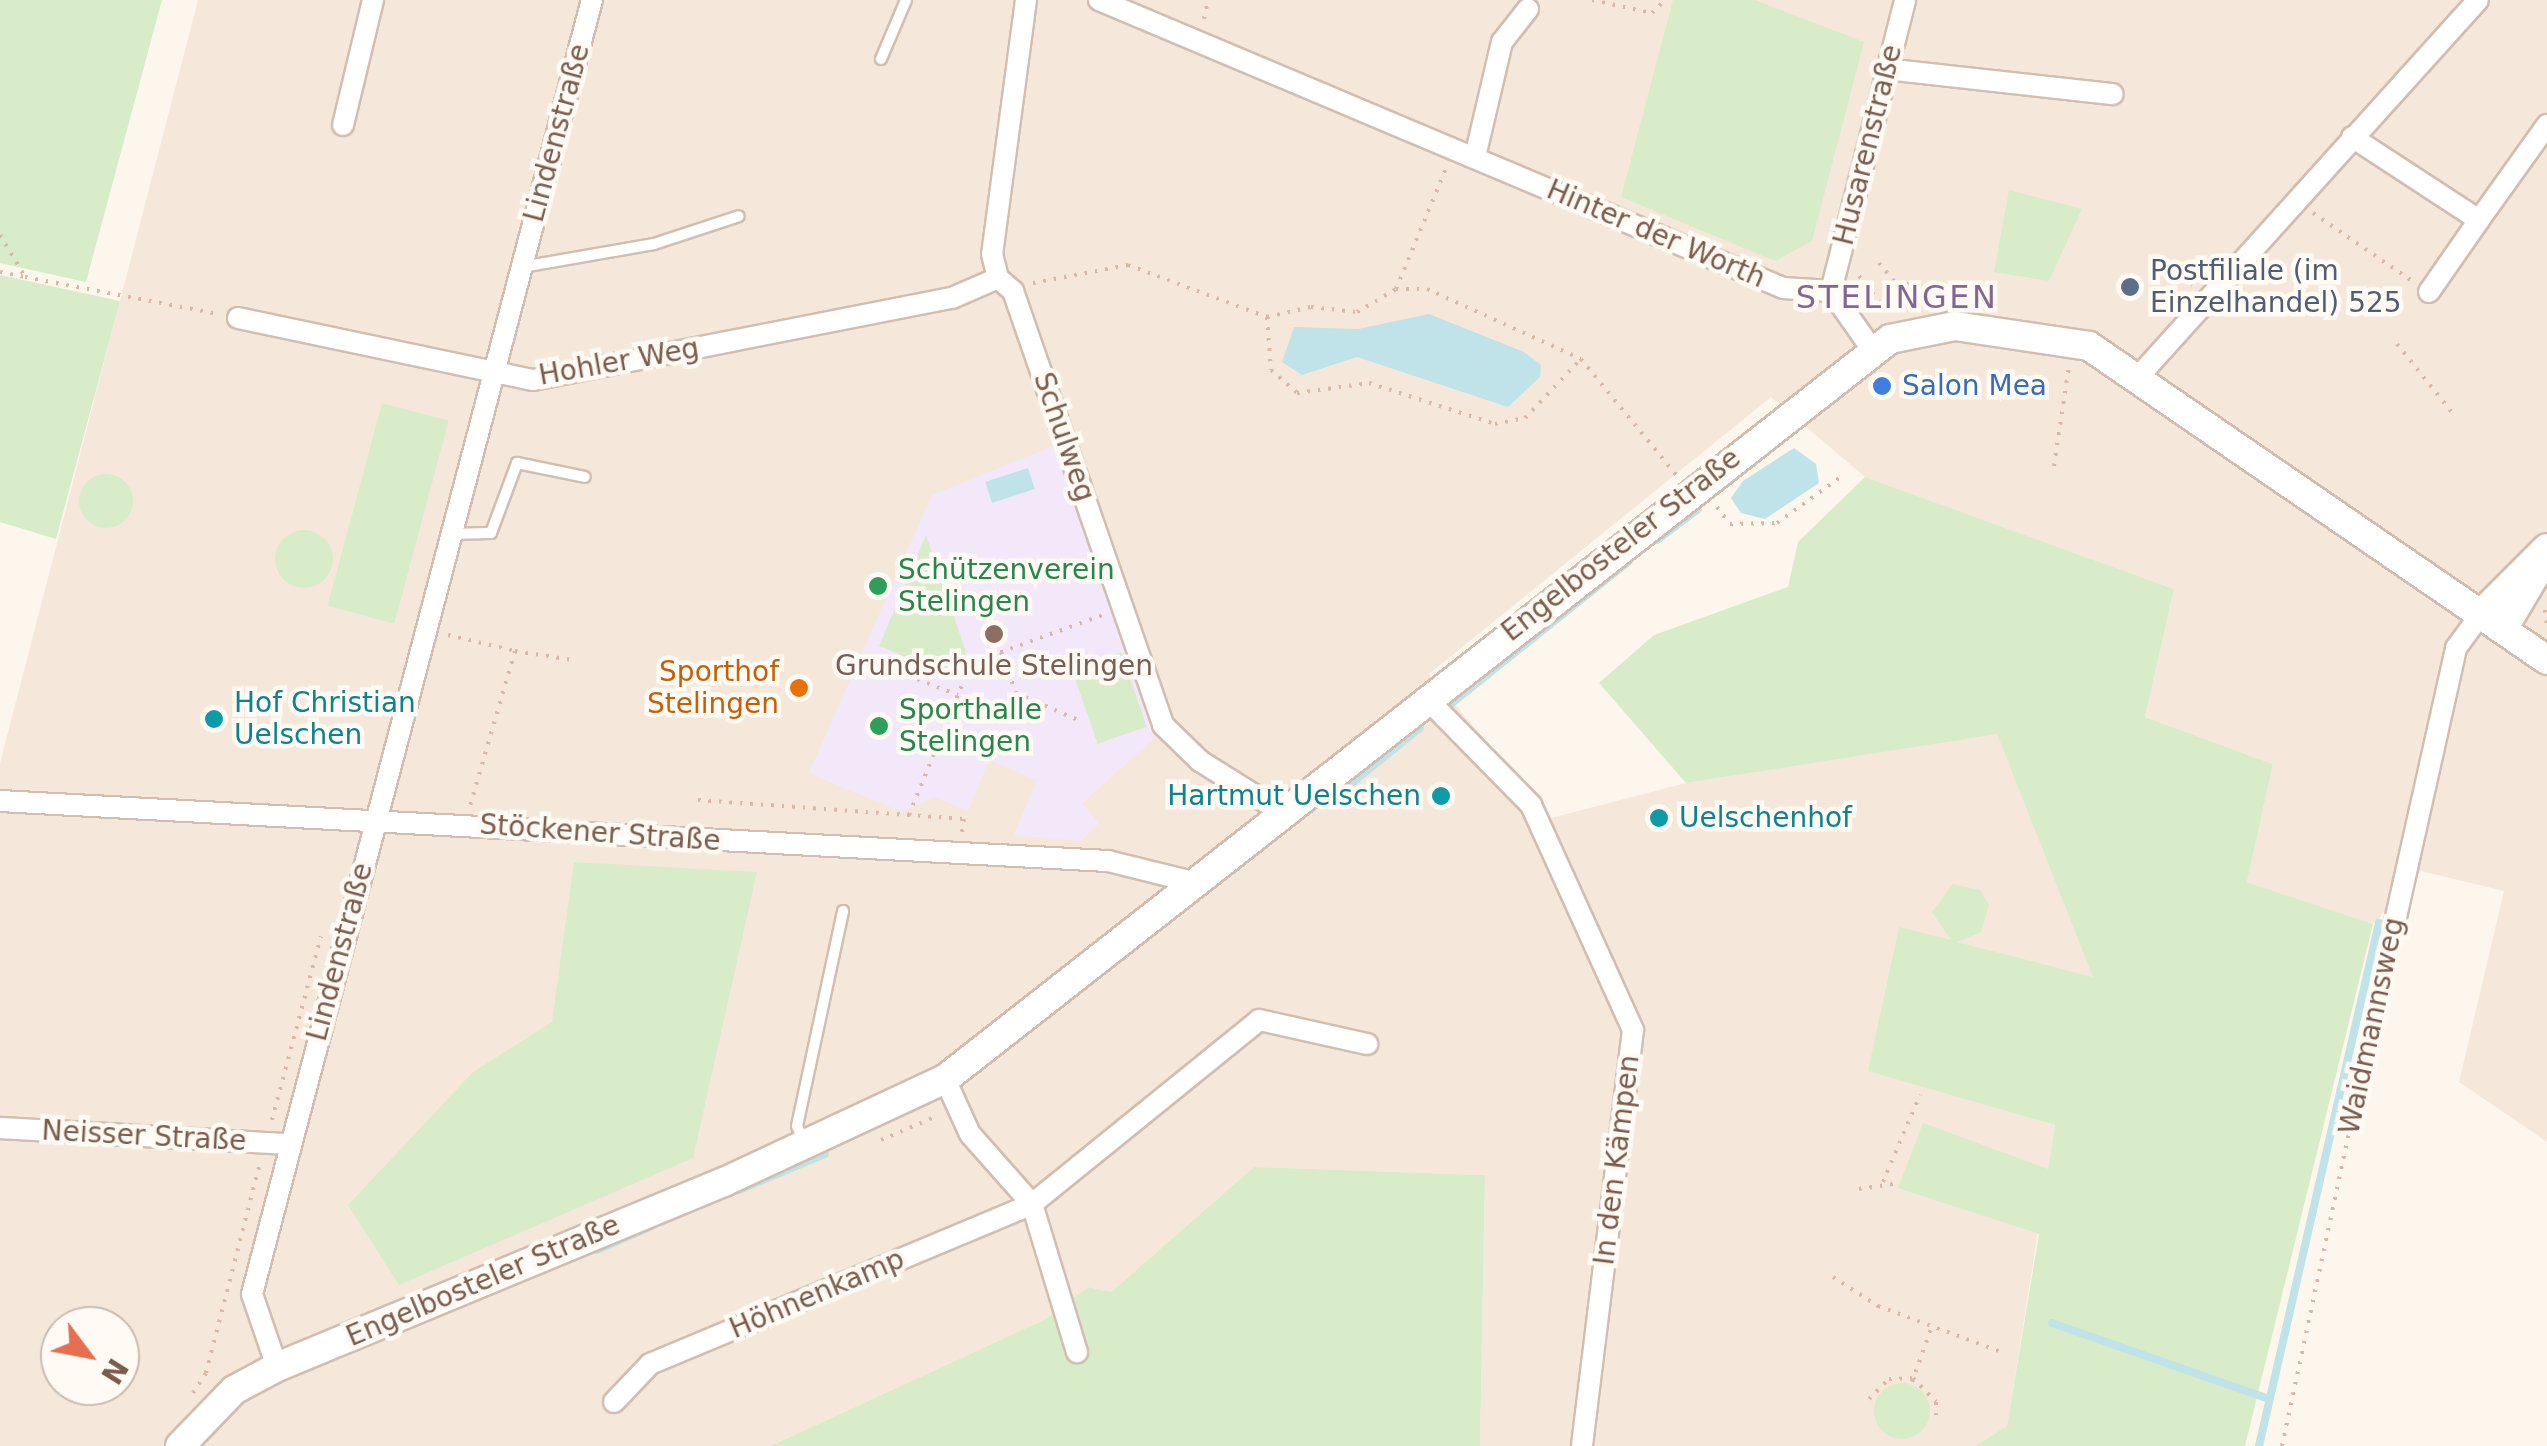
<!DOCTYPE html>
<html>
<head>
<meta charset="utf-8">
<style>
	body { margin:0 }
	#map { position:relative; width:2547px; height:1446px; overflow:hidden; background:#fdf6ec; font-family:"DejaVu Sans",sans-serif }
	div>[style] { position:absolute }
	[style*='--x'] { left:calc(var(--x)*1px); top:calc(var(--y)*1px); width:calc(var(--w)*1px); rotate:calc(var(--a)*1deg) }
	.residential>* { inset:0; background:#f5e8da }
	.education>* { inset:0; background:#f3e8fa }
	.green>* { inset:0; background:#d8ecc9; transform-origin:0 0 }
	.round { border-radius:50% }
	.water>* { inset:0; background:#bfe3e8; transform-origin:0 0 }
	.stream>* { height:8px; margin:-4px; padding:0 4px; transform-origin:4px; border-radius:4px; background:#bfe3e8 }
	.path>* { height:4px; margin-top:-2px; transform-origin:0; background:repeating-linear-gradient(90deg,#d9b8a5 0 2.5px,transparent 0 10.5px) }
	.roads { filter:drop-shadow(2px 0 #d1beb0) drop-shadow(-2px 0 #d1beb0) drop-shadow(0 2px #d1beb0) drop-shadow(0 -2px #d1beb0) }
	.lane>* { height:10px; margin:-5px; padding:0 5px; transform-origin:5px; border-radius:5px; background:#fff }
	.street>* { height:20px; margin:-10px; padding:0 10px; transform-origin:10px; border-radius:10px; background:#fff }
	.secondary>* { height:28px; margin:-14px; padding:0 14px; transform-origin:14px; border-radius:14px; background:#fff }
	.dots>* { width:28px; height:28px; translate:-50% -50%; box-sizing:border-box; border:5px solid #fffaf3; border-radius:50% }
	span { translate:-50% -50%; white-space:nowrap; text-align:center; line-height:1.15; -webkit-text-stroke:9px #fffaf3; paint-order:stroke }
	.street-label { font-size:28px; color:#7a5c4d }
	.service-label { font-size:28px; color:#4e5e75 }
	.left { translate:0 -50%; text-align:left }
	.shop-label { font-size:28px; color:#366cbe }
	.leisure-label { font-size:28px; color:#27864d }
	.education-label { font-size:28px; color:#785e54 }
	.food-label { font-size:28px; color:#c56008 }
	.right { translate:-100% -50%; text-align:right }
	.culture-label { font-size:28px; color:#0d838f }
	.quarter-label { font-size:32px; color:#846695; letter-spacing:2.5px }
	.north { position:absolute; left:40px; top:1306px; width:100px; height:100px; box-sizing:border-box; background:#fffaf3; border:2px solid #cabbb1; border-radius:50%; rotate:122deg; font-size:28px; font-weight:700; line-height:40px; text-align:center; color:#7a5c4d }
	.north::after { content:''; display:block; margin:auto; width:35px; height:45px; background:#e76f51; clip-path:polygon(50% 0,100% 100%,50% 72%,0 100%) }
</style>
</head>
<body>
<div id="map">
	<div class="residential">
		<div style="clip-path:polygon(evenodd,198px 0,2547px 0,2547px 1142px,2459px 1082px,2504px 891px,2421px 871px,2373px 924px,2247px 882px,2273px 764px,2145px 717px,2174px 589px,1865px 477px,1771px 397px,1429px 674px,1551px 818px,1686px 783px,1997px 733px,2094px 978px,1868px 1070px,2055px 1125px,2007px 1427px,1976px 1446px,1480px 1446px,1485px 1175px,1254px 1167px,1111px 1292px,1088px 1287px,1044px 1320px,799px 1446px,0 1446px,0 763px,198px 0,60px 1326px,120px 1326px,120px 1386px,60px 1386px,60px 1326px)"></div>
	</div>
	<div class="education">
		<div style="clip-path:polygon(1056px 445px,1157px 736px,1082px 803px,1099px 824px,1080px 841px,1014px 835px,1037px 780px,989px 760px,968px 811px,935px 797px,902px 812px,809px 773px,932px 495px)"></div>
	</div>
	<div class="green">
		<div style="clip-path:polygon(0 0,162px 0,86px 282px,0 263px)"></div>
		<div style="clip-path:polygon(1673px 0,1755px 0,1864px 42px,1812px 241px,1775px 261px,1621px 197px)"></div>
		<div style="clip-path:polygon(2009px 190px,2082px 209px,2049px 281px,1994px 272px)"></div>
		<div style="clip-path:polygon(0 275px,120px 301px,56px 539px,0 522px)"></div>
		<div style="left:382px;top:403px;width:69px;height:210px;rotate:15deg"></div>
		<div class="round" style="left:79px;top:474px;width:54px;height:54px"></div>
		<div style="clip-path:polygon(1865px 477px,2174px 589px,2145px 717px,2273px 764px,2247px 882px,2373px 924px,2245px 1446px,1976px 1446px,2007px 1426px,2039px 1234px,1898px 1188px,1923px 1123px,2048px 1169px,2055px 1125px,1868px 1071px,1899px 927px,1951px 940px,1932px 912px,1953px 884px,1980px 890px,1989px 905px,1981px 932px,1957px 942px,2093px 977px,1997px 734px,1686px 783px,1599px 683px,1654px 635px,1788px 587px,1798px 542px)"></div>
		<div class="round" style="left:275px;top:530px;width:58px;height:58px"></div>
		<div style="clip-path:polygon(926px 535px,966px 652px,955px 677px,879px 646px)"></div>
		<div style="left:1121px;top:652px;width:79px;height:52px;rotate:71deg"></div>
		<div style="clip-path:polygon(574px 862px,757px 872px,693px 1158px,399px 1285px,348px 1205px,473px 1072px,552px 1022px)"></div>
		<div style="clip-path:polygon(1254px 1167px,1485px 1175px,1480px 1446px,771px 1446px,1044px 1320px,1088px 1287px,1111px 1292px)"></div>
		<div class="round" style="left:1874px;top:1383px;width:56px;height:56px"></div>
	</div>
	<div class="water">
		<div style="clip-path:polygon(1429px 314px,1524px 352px,1541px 365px,1540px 377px,1508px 407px,1357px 357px,1302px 375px,1282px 362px,1294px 327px,1358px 329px)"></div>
		<div style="clip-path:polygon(1794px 448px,1816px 464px,1819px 483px,1765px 519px,1741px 513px,1731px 498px,1743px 481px)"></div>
		<div style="left:1028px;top:468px;width:22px;height:45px;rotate:72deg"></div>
	</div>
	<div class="stream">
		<div style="--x:1657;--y:540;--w:51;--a:-37.1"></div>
		<div style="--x:1452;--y:703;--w:226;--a:-38.7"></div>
		<div style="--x:1353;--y:782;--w:86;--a:-38.9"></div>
		<div style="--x:739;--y:1190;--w:93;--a:-22.7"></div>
		<div style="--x:597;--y:1250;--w:60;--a:-23.6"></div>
		<div style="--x:2052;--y:1323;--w:230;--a:19.3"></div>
		<div style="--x:2259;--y:1446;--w:537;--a:-77.08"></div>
	</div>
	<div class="path">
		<div style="--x:1592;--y:0;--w:61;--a:12.2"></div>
		<div style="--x:1652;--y:13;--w:18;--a:-45"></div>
		<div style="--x:1204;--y:19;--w:19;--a:-78"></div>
		<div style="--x:2313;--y:213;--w:120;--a:34.5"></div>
		<div style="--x:0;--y:235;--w:49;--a:59.2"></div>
		<div style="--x:25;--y:277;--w:197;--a:10.8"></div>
		<div style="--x:1879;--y:263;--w:26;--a:50"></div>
		<div style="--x:1896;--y:283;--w:34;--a:5"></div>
		<div style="--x:2165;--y:268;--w:32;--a:34"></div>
		<div style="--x:0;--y:272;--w:25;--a:11"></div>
		<div style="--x:1859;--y:276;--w:46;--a:52.1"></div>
		<div style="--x:1033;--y:283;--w:97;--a:-10.7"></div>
		<div style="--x:1128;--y:265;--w:148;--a:20.5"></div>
		<div style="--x:1267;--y:317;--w:45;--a:-12.8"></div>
		<div style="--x:1311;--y:307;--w:46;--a:6.2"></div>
		<div style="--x:1357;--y:312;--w:45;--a:-30.5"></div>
		<div style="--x:1396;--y:289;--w:31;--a:0"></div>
		<div style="--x:1427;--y:289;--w:169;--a:24.4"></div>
		<div style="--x:1581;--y:359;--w:151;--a:50.6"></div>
		<div style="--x:1896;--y:283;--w:25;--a:61"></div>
		<div style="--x:1908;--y:305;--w:10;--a:156"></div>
		<div style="--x:1396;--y:289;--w:131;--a:-67.5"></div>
		<div style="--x:1267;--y:317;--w:53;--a:85.7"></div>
		<div style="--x:1271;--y:370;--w:35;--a:41"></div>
		<div style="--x:1297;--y:393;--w:73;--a:-7.9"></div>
		<div style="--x:1369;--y:383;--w:133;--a:18"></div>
		<div style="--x:1495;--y:424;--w:31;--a:-11"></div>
		<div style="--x:1525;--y:418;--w:81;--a:-46.5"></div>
		<div style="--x:2397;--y:344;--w:91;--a:51.2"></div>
		<div style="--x:2054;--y:466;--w:101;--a:-81.5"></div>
		<div style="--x:1717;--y:507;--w:21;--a:53"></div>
		<div style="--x:1730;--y:524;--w:47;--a:-1.2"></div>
		<div style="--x:1777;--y:523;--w:80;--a:-35.9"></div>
		<div style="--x:2545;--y:610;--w:16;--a:83"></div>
		<div style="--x:448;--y:635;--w:69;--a:13.4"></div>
		<div style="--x:515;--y:651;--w:161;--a:106.2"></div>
		<div style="--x:515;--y:651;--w:58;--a:9"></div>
		<div style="--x:1001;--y:652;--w:44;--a:69.9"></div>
		<div style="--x:1016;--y:693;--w:68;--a:23.5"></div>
		<div style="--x:888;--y:668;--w:75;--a:21.1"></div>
		<div style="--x:922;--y:742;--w:15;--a:23"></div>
		<div style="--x:698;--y:800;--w:267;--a:4.1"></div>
		<div style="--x:964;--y:819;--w:13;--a:99"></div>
		<div style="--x:909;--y:815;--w:164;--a:-67.8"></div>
		<div style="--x:971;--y:663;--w:140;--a:-20"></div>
		<div style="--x:272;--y:1120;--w:190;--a:-75.1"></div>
		<div style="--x:881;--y:1140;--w:61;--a:-23.2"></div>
		<div style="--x:1883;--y:1182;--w:95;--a:-67"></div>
		<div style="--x:1859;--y:1189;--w:41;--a:-8.3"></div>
		<div style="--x:1833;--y:1277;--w:54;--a:32.8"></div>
		<div style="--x:1878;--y:1306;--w:132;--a:20.4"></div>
		<div style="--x:1912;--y:1382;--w:59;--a:-70.3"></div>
		<div style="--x:193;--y:1393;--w:24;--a:-57"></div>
		<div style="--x:206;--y:1373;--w:217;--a:-75.6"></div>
		<div style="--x:1869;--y:1399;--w:28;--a:-45"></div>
		<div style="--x:1889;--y:1379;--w:24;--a:-2"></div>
		<div style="--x:1913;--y:1378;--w:33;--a:46"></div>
		<div style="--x:1936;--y:1402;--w:21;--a:90"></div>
		<div style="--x:2282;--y:1446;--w:512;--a:-77.94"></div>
	</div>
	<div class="roads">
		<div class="lane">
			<div style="--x:881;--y:59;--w:64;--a:-67"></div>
			<div style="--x:522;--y:267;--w:134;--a:-9.9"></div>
			<div style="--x:654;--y:244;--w:89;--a:-18.2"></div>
			<div style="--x:450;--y:534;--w:41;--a:-1.4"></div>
			<div style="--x:491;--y:533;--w:75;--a:-69.6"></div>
			<div style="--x:517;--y:463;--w:69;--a:11.6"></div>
			<div style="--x:803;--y:1140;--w:15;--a:-113"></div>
			<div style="--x:797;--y:1126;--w:220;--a:-77.9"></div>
		</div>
		<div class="street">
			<div style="--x:1026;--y:0;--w:256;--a:97.6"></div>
			<div style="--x:992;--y:254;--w:25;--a:76"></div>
			<div style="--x:998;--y:278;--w:20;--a:41"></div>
			<div style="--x:1013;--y:291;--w:459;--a:70.9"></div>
			<div style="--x:1163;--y:725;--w:52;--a:44.2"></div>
			<div style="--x:1200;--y:761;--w:98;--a:32.1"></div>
			<div style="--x:1099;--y:0;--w:742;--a:22.83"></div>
			<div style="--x:1783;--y:288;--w:48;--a:3.6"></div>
			<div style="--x:1831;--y:291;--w:70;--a:54.9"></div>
			<div style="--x:1885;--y:69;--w:229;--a:6.3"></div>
			<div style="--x:343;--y:125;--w:129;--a:-76.5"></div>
			<div style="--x:2352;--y:137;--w:152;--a:33.2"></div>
			<div style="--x:2479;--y:220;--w:117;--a:-54.4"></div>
			<div style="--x:1475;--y:157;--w:118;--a:-76.8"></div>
			<div style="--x:1502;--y:42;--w:42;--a:-51.8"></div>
			<div style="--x:1831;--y:291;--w:300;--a:-75.7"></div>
			<div style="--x:2429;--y:292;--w:88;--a:-55.2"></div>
			<div style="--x:238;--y:318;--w:301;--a:11.9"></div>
			<div style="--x:533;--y:380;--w:427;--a:-11.1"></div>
			<div style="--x:952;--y:298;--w:50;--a:-23.5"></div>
			<div style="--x:2139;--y:376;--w:506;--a:-47.96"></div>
			<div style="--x:1426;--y:698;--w:150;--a:45.5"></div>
			<div style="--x:1531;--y:805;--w:247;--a:65.6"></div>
			<div style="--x:1633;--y:1030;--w:419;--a:97"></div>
			<div style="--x:0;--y:801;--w:1110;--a:3.1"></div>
			<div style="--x:1108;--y:861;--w:92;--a:13.9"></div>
			<div style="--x:2394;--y:926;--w:285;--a:-77.4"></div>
			<div style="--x:2456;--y:648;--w:42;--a:-53.7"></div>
			<div style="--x:945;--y:1079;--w:60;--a:65.6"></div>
			<div style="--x:970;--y:1134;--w:94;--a:48.5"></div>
			<div style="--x:1032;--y:1204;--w:155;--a:73.1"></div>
			<div style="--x:0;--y:1128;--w:288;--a:3.2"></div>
			<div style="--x:277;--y:1367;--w:77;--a:-108.9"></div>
			<div style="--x:252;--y:1294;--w:1338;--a:-75.28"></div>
			<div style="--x:614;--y:1402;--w:52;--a:-46.5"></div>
			<div style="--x:650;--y:1364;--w:414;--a:-22.7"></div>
			<div style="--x:1032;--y:1204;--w:292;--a:-39"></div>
			<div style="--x:1259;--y:1020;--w:111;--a:12.5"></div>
		</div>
		<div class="secondary">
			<div style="--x:2481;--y:614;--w:93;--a:-45"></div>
			<div style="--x:2503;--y:629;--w:86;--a:-59.3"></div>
			<div style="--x:180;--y:1446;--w:78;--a:-46"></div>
			<div style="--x:234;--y:1390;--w:49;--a:-28.1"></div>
			<div style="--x:277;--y:1367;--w:484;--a:-22.5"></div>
			<div style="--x:724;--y:1182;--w:244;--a:-25"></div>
			<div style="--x:945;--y:1079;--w:1200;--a:-38.06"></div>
			<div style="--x:1890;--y:339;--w:66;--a:-11.3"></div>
			<div style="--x:1955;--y:326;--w:135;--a:8.5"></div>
			<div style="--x:2089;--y:346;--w:555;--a:34.43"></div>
		</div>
	</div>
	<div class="dots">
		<div style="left:2130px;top:287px;background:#5c6f8a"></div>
		<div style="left:1882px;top:386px;background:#3f7fe0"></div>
		<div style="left:878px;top:586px;background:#2e9e5b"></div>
		<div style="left:994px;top:634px;background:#8d6e63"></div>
		<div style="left:799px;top:688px;background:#e8710a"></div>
		<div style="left:214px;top:719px;background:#0f9aa8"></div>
		<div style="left:879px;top:726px;background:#2e9e5b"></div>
		<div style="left:1441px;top:796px;background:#0f9aa8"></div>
		<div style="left:1659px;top:818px;background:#0f9aa8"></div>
	</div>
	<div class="street-label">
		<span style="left:557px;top:133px;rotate:-75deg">Lindenstraße</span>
		<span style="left:1868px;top:145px;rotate:-76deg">Husarenstraße</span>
		<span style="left:1656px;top:234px;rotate:23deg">Hinter der Worth</span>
		<span style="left:619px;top:362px;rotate:-10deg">Hohler Weg</span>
		<span style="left:1064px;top:437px;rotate:71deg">Schulweg</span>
		<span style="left:1621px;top:545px;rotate:-38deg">Engelbosteler Straße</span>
		<span style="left:600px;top:833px;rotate:4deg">Stöckener Straße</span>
		<span style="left:340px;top:952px;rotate:-75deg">Lindenstraße</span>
		<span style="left:2372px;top:1026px;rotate:-78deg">Waidmannsweg</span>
		<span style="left:144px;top:1136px;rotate:3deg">Neisser Straße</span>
		<span style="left:1617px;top:1160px;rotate:-83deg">In den Kämpen</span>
		<span style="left:483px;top:1281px;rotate:-23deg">Engelbosteler Straße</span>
		<span style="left:817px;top:1294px;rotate:-23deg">Höhnenkamp</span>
	</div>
	<div class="service-label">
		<span class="left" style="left:2150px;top:287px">Postfiliale (im<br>Einzelhandel) 525</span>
	</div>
	<div class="shop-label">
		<span class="left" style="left:1902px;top:386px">Salon Mea</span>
	</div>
	<div class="leisure-label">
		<span class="left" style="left:898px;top:586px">Schützenverein<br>Stelingen</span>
		<span class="left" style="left:899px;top:726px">Sporthalle<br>Stelingen</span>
	</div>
	<div class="education-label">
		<span style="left:994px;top:666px">Grundschule Stelingen</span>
	</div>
	<div class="food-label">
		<span class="right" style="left:779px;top:688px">Sporthof<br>Stelingen</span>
	</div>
	<div class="culture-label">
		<span class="left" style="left:234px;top:719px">Hof Christian<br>Uelschen</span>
		<span class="right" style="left:1421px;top:796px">Hartmut Uelschen</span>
		<span class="left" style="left:1679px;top:818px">Uelschenhof</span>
	</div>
	<div class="quarter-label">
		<span style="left:1897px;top:297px">STELINGEN</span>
	</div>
	<div class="north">N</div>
</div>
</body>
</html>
